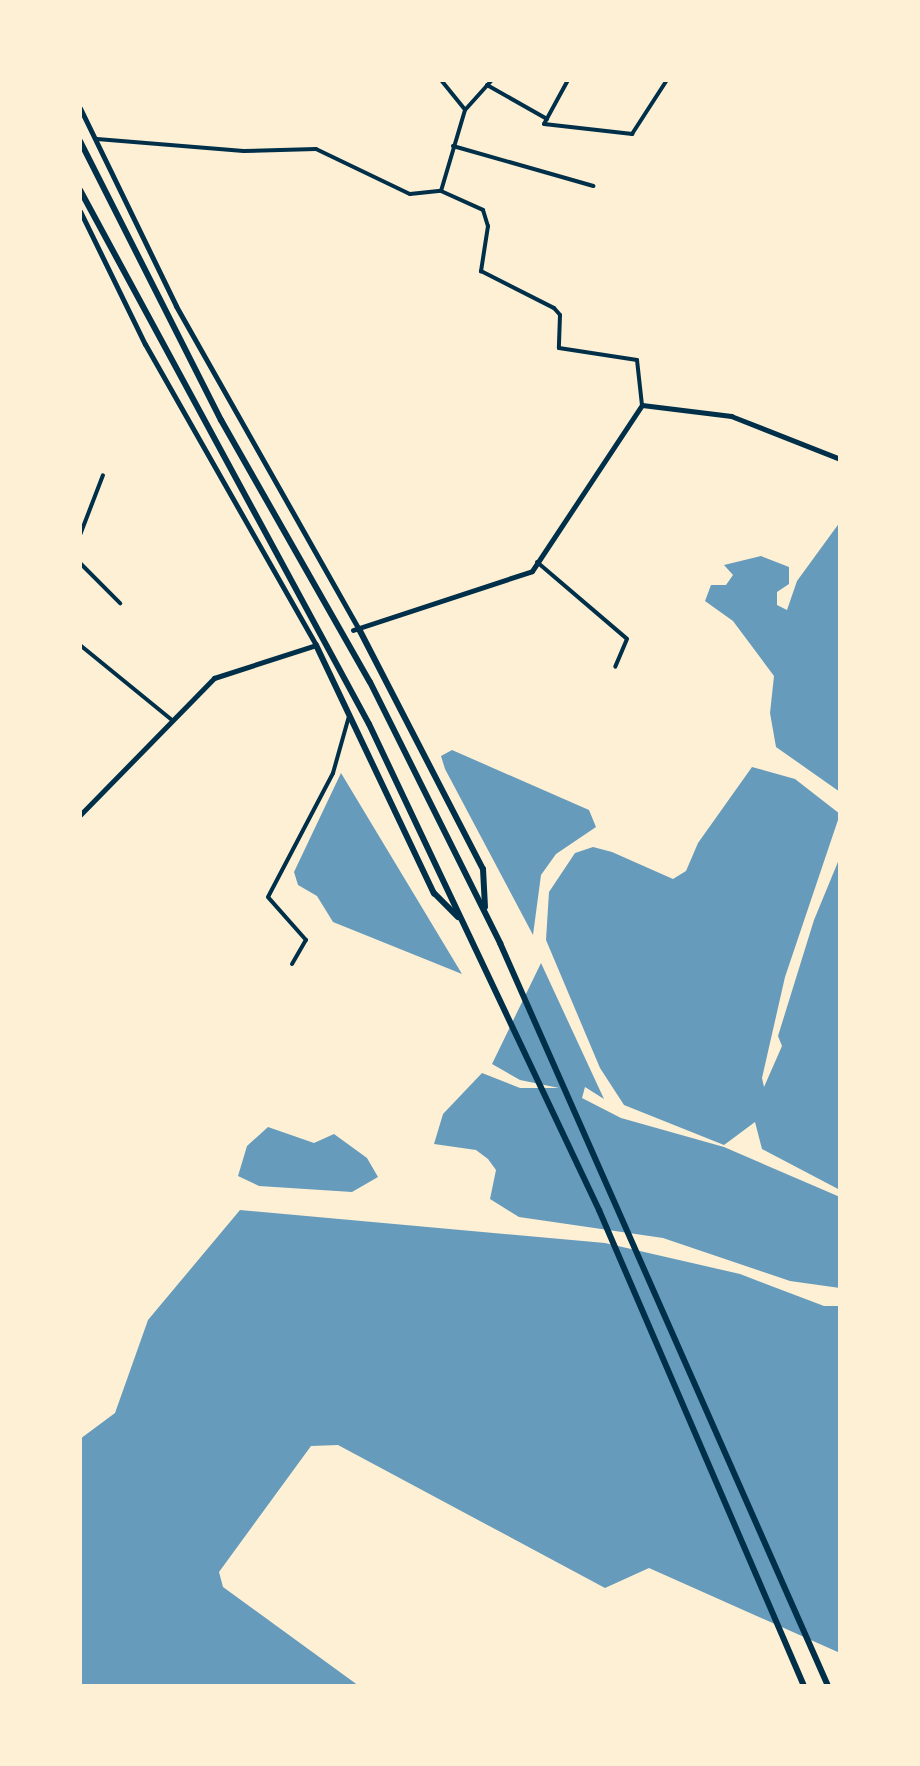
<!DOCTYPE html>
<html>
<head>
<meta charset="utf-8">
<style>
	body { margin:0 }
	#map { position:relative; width:920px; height:1766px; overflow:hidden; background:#fdf0d5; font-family:"Asap Condensed",sans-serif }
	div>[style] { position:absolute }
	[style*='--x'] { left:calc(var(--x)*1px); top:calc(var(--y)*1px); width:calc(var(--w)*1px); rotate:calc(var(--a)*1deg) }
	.water>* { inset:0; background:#669bbc }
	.minor>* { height:4px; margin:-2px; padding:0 2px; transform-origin:2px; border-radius:2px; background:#003049 }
	.tertiary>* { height:5px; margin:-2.5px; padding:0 2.5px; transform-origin:2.5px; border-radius:2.5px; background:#003049 }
	.secondary>* { height:5px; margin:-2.5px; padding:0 2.5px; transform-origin:2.5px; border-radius:2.5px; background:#003049 }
	.trunk>* { height:6px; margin:-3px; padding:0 3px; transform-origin:3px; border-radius:3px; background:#003049 }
	span { translate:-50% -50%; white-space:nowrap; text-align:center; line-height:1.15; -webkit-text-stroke:9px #fdf0d5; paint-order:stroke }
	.frame { position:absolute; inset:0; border:82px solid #fdf0d5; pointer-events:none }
</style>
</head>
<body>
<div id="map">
	<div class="water">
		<div style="clip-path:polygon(840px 522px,840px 792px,776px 747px,770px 713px,774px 676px,733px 621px,705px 601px,711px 585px,726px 585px,733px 575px,724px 565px,761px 556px,789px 567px,789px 584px,777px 592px,777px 605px,787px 610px,797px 581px)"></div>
		<div style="clip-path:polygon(452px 750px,589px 810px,596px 827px,556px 854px,541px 875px,533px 935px,445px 769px,441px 756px)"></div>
		<div style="clip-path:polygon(752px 767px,795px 779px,840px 814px,785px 977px,762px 1078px,764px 1087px,782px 1046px,778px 1036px,814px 920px,840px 857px,840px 1190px,762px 1149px,755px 1122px,724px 1145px,624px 1105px,600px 1068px,546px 940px,549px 892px,575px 853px,593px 847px,612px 852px,673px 879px,686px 871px,698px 843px)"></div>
		<div style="clip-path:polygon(341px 773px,462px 974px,333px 922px,317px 896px,298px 885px,294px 872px)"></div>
		<div style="clip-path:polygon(541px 963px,604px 1099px,585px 1087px,582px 1098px,621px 1118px,724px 1147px,840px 1197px,840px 1288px,790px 1281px,663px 1238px,519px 1217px,490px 1199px,496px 1170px,488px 1159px,476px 1150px,434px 1144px,443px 1114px,482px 1073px,520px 1088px,559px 1088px,520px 1080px,492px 1064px)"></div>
		<div style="clip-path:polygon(268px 1127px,314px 1143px,334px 1134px,367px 1158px,378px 1177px,352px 1192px,259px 1186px,238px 1176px,247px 1146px)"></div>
		<div style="clip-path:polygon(240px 1210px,605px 1243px,740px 1274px,824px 1306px,840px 1306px,840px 1653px,649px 1568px,605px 1588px,338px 1445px,311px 1446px,219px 1572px,223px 1587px,359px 1686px,80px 1686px,80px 1439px,115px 1413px,148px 1320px)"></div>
	</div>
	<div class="minor">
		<div style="--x:441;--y:80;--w:38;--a:51"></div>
		<div style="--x:492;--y:80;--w:40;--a:132"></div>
		<div style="--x:465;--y:110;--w:84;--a:106.5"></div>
		<div style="--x:441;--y:191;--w:46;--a:24.3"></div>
		<div style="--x:483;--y:210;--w:17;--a:73"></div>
		<div style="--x:488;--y:226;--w:46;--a:98.8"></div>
		<div style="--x:481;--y:271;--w:82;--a:26.9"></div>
		<div style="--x:554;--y:308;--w:9;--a:49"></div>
		<div style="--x:560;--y:315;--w:33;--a:92"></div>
		<div style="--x:559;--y:348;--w:79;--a:8.7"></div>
		<div style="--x:637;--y:360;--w:45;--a:83.7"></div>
		<div style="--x:568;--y:80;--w:50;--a:118.6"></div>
		<div style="--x:544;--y:124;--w:89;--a:6.5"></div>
		<div style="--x:632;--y:134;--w:64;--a:-57.1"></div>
		<div style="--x:487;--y:85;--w:69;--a:29.5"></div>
		<div style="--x:97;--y:139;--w:147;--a:4.7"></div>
		<div style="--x:244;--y:151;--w:72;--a:-1.6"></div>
		<div style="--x:316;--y:149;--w:104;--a:25.6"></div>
		<div style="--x:410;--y:194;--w:31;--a:-6"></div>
		<div style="--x:453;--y:146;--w:146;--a:15.9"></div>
		<div style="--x:80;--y:535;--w:64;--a:-69"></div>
		<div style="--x:537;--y:562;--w:118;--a:40.5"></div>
		<div style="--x:627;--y:639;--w:30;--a:113"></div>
		<div style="--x:80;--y:563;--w:57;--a:45"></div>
		<div style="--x:80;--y:645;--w:119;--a:39.2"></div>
		<div style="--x:292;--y:964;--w:28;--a:-60"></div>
		<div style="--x:306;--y:940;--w:57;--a:-131.5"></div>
		<div style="--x:268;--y:897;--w:140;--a:-62.3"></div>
		<div style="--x:333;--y:773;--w:59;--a:-74.3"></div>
	</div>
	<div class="tertiary">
		<div style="--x:80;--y:108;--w:220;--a:64.1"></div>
		<div style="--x:176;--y:306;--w:371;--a:60.5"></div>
		<div style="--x:80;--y:211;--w:148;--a:64"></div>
		<div style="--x:145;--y:344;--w:346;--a:60.4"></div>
	</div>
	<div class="secondary">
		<div style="--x:353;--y:630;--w:188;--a:-18.2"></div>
		<div style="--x:532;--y:571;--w:199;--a:-56.5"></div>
		<div style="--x:642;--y:405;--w:90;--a:7"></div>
		<div style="--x:731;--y:416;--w:117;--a:21.5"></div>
		<div style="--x:80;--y:815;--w:192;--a:-45.6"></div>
		<div style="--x:214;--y:678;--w:107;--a:-17.9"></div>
	</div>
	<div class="trunk">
		<div style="--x:80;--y:141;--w:313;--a:63.2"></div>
		<div style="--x:221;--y:420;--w:301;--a:60.4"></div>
		<div style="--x:370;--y:682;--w:292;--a:63.5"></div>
		<div style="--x:500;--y:943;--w:812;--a:66.18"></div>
		<div style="--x:80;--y:190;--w:607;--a:61.58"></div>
		<div style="--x:369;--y:724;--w:538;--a:64.67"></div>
		<div style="--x:599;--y:1210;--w:518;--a:66.7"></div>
		<div style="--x:359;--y:629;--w:270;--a:62.7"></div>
		<div style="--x:483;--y:869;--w:38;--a:87"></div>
		<div style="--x:316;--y:645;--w:275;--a:64.6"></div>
		<div style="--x:434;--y:893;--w:34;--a:45"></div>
	</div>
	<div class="frame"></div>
</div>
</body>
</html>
